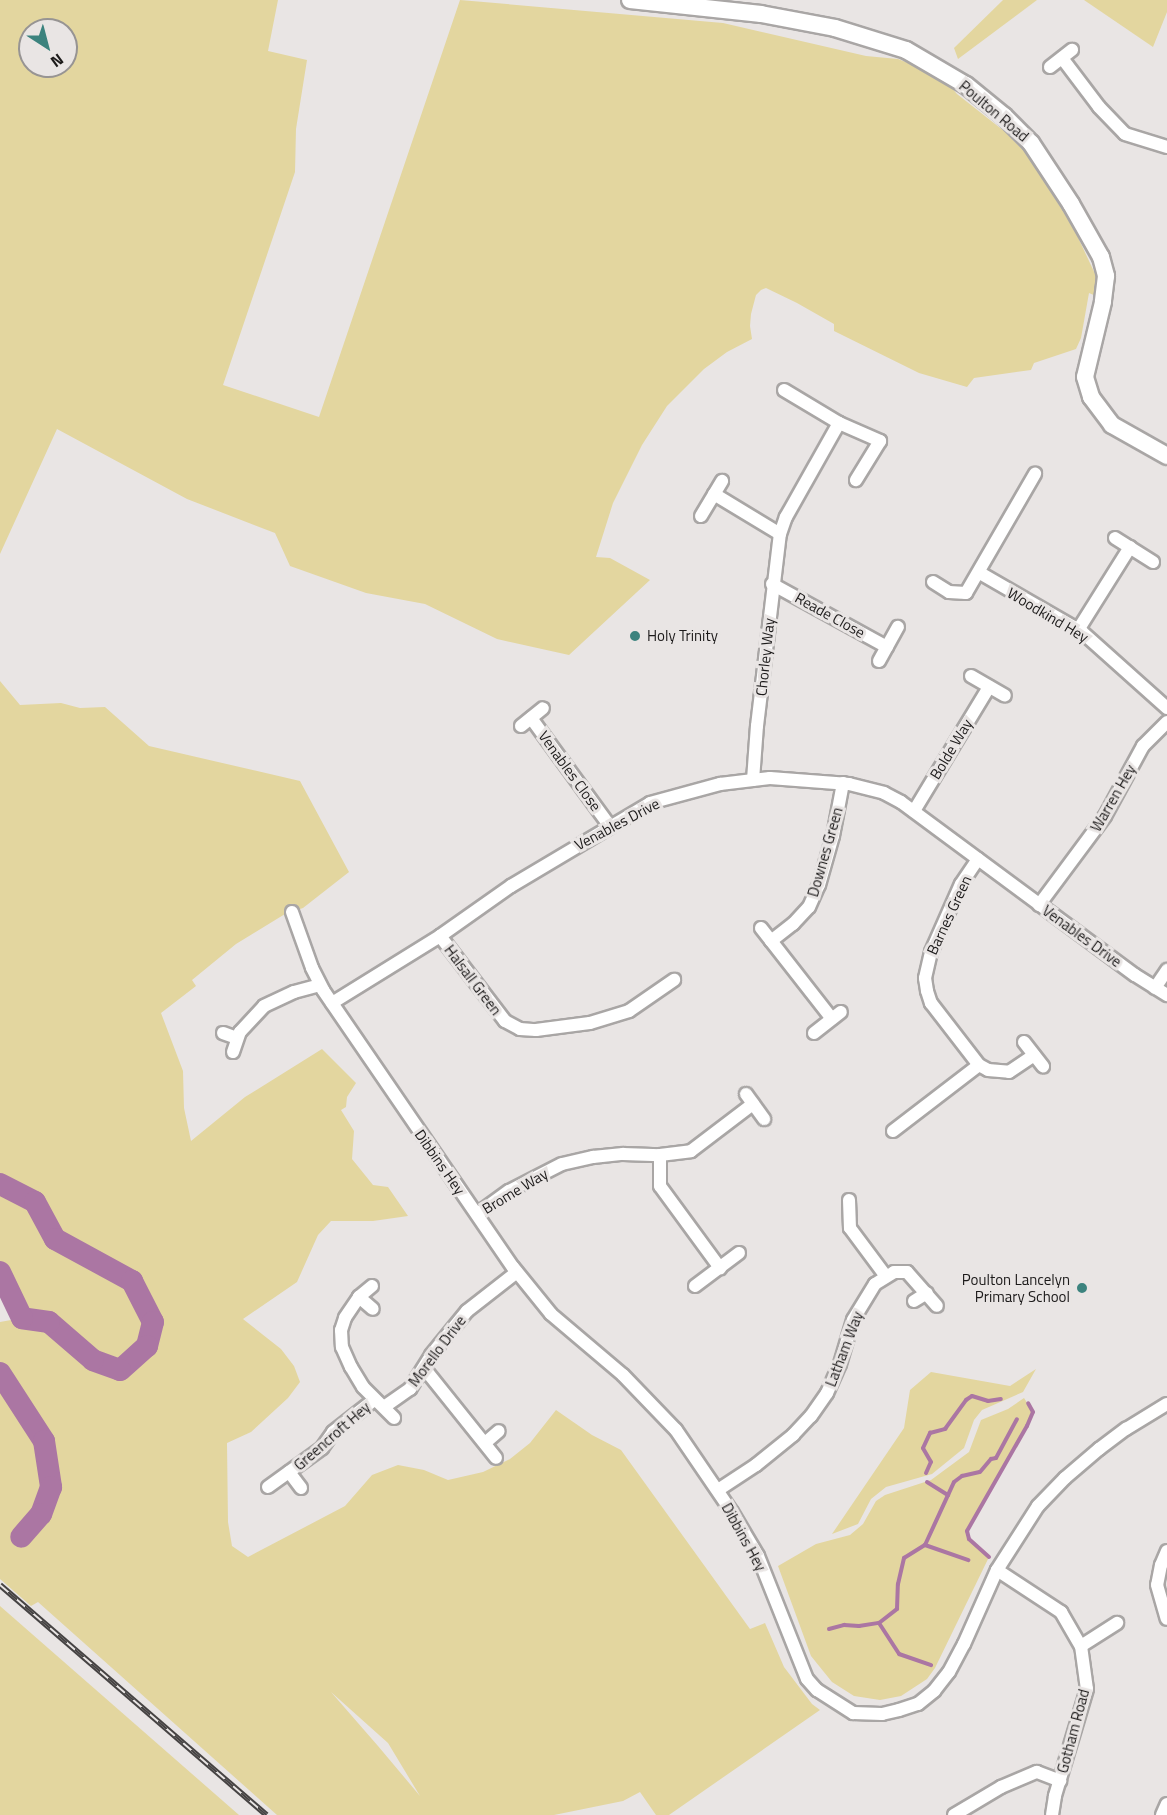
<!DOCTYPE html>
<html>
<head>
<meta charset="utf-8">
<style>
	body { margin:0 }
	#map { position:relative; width:1167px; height:1815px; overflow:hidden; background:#e9e5e4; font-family:"Titillium Web",sans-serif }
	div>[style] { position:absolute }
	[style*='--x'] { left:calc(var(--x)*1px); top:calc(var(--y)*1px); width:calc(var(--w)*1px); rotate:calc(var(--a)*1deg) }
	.green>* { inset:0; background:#e3d69f }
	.stream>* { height:4px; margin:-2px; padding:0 2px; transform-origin:2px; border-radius:2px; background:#ab76a3 }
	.river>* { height:22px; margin:-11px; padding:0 11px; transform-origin:11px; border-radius:11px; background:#ab76a3 }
	.roads { filter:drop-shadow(2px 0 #a9a6a5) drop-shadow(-2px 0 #a9a6a5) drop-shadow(0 2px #a9a6a5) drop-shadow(0 -2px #a9a6a5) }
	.street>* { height:12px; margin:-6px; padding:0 6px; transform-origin:6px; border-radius:6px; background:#fff }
	.secondary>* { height:16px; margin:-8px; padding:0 8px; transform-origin:8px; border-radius:8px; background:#fff }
	.rail>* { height:6px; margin-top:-3px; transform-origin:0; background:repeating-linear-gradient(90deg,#e9e5e4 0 11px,#464343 0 22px); box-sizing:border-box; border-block:2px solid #464343 }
	.dots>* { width:16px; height:16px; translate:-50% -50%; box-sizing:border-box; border:3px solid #e9e5e4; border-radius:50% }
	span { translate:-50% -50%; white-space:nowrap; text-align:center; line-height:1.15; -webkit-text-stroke:6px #e9e5e4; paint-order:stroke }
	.street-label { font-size:15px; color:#1c1a1a }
	.poi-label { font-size:15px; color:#1c1a1a }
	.left { translate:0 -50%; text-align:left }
	.right { translate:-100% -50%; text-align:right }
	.north { position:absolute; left:18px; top:18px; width:60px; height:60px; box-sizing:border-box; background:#e9e5e4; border:2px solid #979493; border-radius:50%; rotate:144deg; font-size:16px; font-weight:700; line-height:24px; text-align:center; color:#1c1a1a }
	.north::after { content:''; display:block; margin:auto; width:21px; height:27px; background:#3c837e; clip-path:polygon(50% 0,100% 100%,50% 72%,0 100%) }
</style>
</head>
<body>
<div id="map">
	<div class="green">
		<div style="clip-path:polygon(evenodd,0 0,278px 0,268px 51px,307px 60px,296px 129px,295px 172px,223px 385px,319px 417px,460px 0,723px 23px,866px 56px,898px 59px,929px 71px,946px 81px,957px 94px,1004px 131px,1029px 156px,1074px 229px,1097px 278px,1096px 296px,1089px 293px,1081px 338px,1076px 349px,1034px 363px,1031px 370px,974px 378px,967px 387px,919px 373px,834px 331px,834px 324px,797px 303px,766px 288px,761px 290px,756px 295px,751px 314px,750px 326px,752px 339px,727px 352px,704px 369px,667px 406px,642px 445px,613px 503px,596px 557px,610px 558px,650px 580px,569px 655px,497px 639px,425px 604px,366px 593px,290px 566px,275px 533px,187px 499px,57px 429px,0 554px,0 0,30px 30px,66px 30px,66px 66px,30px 66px,30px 30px)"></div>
		<div style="clip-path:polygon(1003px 0,1037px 0,958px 59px,954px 48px)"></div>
		<div style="clip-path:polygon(1084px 0,1167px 0,1167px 12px,1153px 47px)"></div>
		<div style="clip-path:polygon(evenodd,0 681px,20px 705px,61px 703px,80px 708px,105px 707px,149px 746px,300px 781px,349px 872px,303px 908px,285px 914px,236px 944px,192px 980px,196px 986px,161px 1013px,183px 1071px,184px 1108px,191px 1141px,245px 1097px,322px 1049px,356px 1083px,347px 1097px,346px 1107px,341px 1110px,354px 1131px,352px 1159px,373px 1185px,388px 1187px,408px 1216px,373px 1221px,331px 1221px,318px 1235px,297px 1282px,243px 1319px,281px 1349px,294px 1366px,300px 1382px,288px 1398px,251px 1432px,227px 1443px,228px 1522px,232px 1546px,248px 1557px,345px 1506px,372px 1475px,398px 1465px,424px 1470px,448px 1480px,483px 1472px,510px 1459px,530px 1443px,556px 1410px,592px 1435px,621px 1450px,750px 1629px,765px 1623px,784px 1667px,812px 1704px,820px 1710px,669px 1815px,656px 1815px,640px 1792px,623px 1801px,554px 1815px,277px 1815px,38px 1602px,31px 1606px,0 1579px,0 1322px,22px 1318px,0 1272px,0 681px,331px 1692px,388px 1743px,420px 1796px,378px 1746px,331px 1692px)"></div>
		<div style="clip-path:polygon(1036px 1369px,1023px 1392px,982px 1410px,974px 1420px,964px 1448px,932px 1474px,886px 1487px,871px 1499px,858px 1524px,832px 1534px,904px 1428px,910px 1390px,931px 1372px,1010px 1386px)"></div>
		<div style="clip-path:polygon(1024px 1398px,1033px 1412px,1017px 1446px,967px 1531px,969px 1539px,989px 1557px,935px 1668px,927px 1679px,901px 1696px,880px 1700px,854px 1696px,832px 1682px,811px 1656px,778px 1566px,816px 1544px,850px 1535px,863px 1524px,876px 1501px,885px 1495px,931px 1480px,969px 1452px,981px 1420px,1008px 1409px)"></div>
		<div style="clip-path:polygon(0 1606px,239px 1815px,0 1815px)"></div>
	</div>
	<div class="stream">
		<div style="--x:926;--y:1473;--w:12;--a:-66"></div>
		<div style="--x:931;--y:1462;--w:16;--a:-120"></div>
		<div style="--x:923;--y:1448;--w:17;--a:-65"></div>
		<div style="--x:930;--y:1433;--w:16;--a:-15"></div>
		<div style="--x:945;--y:1429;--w:36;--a:-54"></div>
		<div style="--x:966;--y:1400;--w:7;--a:-34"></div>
		<div style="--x:972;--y:1396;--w:17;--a:17"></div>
		<div style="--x:988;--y:1401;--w:13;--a:-9"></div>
		<div style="--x:927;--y:1482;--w:25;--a:32"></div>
		<div style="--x:925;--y:1545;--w:46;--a:19.2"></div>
		<div style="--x:989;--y:1557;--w:27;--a:-138"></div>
		<div style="--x:969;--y:1539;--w:8;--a:-104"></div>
		<div style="--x:967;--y:1531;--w:121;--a:-60.3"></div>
		<div style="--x:1027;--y:1426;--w:15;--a:-67"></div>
		<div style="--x:1033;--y:1412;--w:10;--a:-119"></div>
		<div style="--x:879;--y:1623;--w:37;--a:57"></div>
		<div style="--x:899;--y:1654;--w:34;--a:19"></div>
		<div style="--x:829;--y:1629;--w:16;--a:-15"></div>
		<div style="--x:844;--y:1625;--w:15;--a:4"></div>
		<div style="--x:859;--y:1626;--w:20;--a:-9"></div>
		<div style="--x:879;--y:1623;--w:23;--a:-38"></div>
		<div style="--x:897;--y:1609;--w:25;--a:-88"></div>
		<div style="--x:898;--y:1584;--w:27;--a:-77"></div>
		<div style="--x:904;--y:1558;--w:25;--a:-32"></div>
		<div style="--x:925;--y:1545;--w:69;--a:-65.3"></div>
		<div style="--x:954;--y:1482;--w:10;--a:-37"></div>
		<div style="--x:962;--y:1476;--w:18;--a:-13"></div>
		<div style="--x:980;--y:1472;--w:17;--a:-50"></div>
		<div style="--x:991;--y:1459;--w:5;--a:-11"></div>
		<div style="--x:996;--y:1458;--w:44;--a:-61.7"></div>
	</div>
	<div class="river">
		<div style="--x:0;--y:1184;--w:39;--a:27"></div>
		<div style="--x:35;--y:1202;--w:42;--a:61.6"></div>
		<div style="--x:55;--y:1239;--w:88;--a:28.6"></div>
		<div style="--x:132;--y:1281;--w:46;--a:62.9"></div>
		<div style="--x:153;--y:1322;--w:25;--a:104"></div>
		<div style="--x:147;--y:1346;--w:36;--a:138"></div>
		<div style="--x:120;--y:1370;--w:29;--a:-160"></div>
		<div style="--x:93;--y:1360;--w:58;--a:-139.2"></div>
		<div style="--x:49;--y:1322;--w:27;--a:-172"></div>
		<div style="--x:22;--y:1318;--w:51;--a:-115.6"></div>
		<div style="--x:0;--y:1373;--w:81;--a:57.1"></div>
		<div style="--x:44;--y:1441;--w:47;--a:81.3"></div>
		<div style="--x:51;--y:1487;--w:29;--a:110"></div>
		<div style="--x:41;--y:1514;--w:30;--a:131"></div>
	</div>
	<div class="roads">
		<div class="street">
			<div style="--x:1062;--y:58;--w:61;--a:52.9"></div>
			<div style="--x:1099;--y:107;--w:37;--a:46"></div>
			<div style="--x:1125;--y:134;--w:44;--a:17.2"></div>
			<div style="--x:1050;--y:67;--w:28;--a:-38"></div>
			<div style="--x:784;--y:390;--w:64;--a:31"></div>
			<div style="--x:839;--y:423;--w:45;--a:23.7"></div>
			<div style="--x:880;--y:441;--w:46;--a:121.6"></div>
			<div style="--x:714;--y:494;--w:77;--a:31.2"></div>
			<div style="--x:701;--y:516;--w:41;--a:-59"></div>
			<div style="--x:1115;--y:538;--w:45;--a:32.3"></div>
			<div style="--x:980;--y:573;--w:118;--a:30"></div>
			<div style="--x:1082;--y:632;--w:114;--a:41.8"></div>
			<div style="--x:933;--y:582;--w:19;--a:32"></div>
			<div style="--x:949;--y:592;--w:17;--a:3"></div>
			<div style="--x:966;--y:593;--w:138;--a:-59.9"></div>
			<div style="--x:772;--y:584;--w:131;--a:28.7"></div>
			<div style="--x:1078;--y:630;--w:98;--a:-57.9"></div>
			<div style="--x:879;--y:661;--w:39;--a:-61"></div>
			<div style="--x:971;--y:676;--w:39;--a:30"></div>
			<div style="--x:531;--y:718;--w:132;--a:53.9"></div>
			<div style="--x:521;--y:726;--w:28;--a:-39"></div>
			<div style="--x:753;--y:780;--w:54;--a:-85.8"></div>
			<div style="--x:757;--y:726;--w:193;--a:-83.2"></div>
			<div style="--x:780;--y:534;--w:18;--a:-71"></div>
			<div style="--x:786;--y:517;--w:108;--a:-60.6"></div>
			<div style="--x:914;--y:811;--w:145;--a:-58.8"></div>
			<div style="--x:978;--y:859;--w:30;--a:124"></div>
			<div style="--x:961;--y:884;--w:74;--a:113.8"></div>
			<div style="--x:931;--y:952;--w:27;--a:103"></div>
			<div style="--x:925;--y:978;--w:13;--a:81"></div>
			<div style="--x:927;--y:991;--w:13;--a:72"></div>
			<div style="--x:931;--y:1003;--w:78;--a:52.3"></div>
			<div style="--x:979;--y:1065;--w:10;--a:29"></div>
			<div style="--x:988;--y:1070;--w:21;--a:5"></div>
			<div style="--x:1009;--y:1072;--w:30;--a:-34"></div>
			<div style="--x:1039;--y:905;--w:111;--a:-53.4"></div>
			<div style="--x:1105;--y:816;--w:80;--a:-61.5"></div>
			<div style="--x:1143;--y:746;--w:34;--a:-45"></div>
			<div style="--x:292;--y:912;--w:59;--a:70.3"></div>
			<div style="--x:312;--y:968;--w:25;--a:63"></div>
			<div style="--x:323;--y:990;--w:336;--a:55.6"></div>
			<div style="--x:513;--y:1267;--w:60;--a:51"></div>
			<div style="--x:551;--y:1314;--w:94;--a:40.3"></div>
			<div style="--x:623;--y:1375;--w:76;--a:46.1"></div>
			<div style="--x:676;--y:1430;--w:99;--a:55.7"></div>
			<div style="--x:732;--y:1512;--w:51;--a:59.4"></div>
			<div style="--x:758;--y:1556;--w:132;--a:68.3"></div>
			<div style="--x:807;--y:1679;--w:15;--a:48"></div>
			<div style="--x:817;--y:1690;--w:43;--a:32.6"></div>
			<div style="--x:853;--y:1713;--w:29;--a:2"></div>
			<div style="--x:882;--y:1714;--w:17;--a:-13"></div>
			<div style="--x:899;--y:1710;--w:20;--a:-18"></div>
			<div style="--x:918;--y:1704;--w:21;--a:-39"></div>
			<div style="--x:934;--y:1691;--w:24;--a:-52"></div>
			<div style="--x:949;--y:1672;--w:32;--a:-62"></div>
			<div style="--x:964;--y:1644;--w:81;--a:-66"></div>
			<div style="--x:997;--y:1570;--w:76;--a:-57.4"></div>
			<div style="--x:1038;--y:1506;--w:39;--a:-46"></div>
			<div style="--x:1065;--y:1478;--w:45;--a:-40.5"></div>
			<div style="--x:1099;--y:1449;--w:34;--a:-37"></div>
			<div style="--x:1126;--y:1429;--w:48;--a:-31.4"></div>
			<div style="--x:761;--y:928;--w:115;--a:52"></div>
			<div style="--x:440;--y:936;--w:107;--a:52.6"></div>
			<div style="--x:505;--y:1021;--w:17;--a:28"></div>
			<div style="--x:520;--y:1029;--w:16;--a:4"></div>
			<div style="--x:536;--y:1030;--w:54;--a:-7.4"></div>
			<div style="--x:590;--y:1023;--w:41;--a:-17.1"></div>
			<div style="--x:629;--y:1011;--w:55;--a:-34.6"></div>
			<div style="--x:771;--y:941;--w:28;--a:-38"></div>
			<div style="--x:793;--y:924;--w:23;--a:-47"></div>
			<div style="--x:809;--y:907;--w:24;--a:-66"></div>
			<div style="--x:819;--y:885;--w:51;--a:-74.1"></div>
			<div style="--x:833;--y:836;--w:54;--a:-79.3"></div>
			<div style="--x:1155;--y:988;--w:22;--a:-56"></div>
			<div style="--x:332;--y:1003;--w:127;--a:-31.8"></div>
			<div style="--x:440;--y:936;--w:87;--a:-35.2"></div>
			<div style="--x:511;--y:886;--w:162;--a:-30.8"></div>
			<div style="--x:650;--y:803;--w:73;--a:-15.2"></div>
			<div style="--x:720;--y:784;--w:50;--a:-6.8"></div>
			<div style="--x:770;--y:778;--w:79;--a:4.3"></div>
			<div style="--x:849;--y:784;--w:36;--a:14"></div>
			<div style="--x:884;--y:793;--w:19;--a:28"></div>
			<div style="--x:901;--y:802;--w:291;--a:36.5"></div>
			<div style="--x:1135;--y:975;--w:38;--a:32"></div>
			<div style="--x:223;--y:1033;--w:15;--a:20"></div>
			<div style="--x:814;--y:1033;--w:34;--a:-38"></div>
			<div style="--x:1024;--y:1042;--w:31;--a:52"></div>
			<div style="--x:233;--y:1052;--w:21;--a:-71"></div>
			<div style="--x:240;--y:1032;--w:35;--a:-47"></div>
			<div style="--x:264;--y:1006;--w:33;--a:-25"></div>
			<div style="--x:294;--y:992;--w:27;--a:-15"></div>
			<div style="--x:746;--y:1094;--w:31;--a:54"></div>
			<div style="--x:893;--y:1131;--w:108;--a:-37.5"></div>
			<div style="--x:660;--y:1155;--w:31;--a:90"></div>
			<div style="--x:660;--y:1186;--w:102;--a:53.8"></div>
			<div style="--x:849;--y:1200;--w:28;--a:88"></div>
			<div style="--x:850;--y:1228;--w:59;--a:53.3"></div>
			<div style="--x:477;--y:1214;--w:39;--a:-36"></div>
			<div style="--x:509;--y:1191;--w:59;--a:-27"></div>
			<div style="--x:562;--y:1164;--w:32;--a:-13"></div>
			<div style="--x:593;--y:1157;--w:30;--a:-6"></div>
			<div style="--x:623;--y:1154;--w:37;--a:2"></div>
			<div style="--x:660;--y:1155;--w:31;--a:-7"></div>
			<div style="--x:691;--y:1151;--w:78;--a:-37.2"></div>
			<div style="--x:372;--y:1286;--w:17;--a:140"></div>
			<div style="--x:359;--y:1297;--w:25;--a:124"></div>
			<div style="--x:345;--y:1318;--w:13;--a:108"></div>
			<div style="--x:341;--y:1330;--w:17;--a:87"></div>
			<div style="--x:342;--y:1347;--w:22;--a:66"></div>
			<div style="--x:351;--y:1367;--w:23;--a:59"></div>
			<div style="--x:363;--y:1387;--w:44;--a:45"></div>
			<div style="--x:695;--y:1286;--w:55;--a:-36.9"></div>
			<div style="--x:359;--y:1297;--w:18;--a:41"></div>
			<div style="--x:914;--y:1301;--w:15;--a:-32"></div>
			<div style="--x:424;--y:1368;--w:115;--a:51.3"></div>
			<div style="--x:384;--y:1407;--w:32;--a:-35"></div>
			<div style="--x:410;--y:1389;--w:40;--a:-58"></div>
			<div style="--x:431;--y:1355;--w:57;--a:-50.7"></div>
			<div style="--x:467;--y:1311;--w:63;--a:-38"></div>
			<div style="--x:485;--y:1443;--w:18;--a:-41"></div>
			<div style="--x:289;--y:1472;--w:20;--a:53"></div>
			<div style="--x:268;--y:1487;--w:67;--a:-35.8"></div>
			<div style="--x:322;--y:1448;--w:19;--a:-55"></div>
			<div style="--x:333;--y:1432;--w:52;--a:-38"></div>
			<div style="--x:718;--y:1490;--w:45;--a:-33.3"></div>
			<div style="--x:756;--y:1465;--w:48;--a:-39"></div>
			<div style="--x:793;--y:1435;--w:26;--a:-47"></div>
			<div style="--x:811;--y:1416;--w:28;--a:-55"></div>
			<div style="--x:827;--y:1393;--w:32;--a:-66"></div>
			<div style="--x:840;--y:1364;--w:46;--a:-73.5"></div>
			<div style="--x:853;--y:1320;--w:42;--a:-58.6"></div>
			<div style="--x:875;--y:1284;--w:22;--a:-32"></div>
			<div style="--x:894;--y:1272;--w:13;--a:0"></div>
			<div style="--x:907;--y:1272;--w:45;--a:48.6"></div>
			<div style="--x:1167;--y:1551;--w:15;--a:113"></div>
			<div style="--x:1161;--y:1565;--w:20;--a:101"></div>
			<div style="--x:1157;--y:1585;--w:35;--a:74"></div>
			<div style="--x:997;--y:1570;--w:77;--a:33.3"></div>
			<div style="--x:1061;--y:1612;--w:39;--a:60"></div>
			<div style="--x:1081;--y:1646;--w:43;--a:82.1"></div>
			<div style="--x:1087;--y:1689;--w:112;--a:106.7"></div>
			<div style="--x:1055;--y:1796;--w:19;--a:99"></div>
			<div style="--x:1081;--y:1646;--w:43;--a:-32.6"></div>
			<div style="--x:954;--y:1815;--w:55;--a:-30.8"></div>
			<div style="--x:1001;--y:1787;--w:39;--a:-23"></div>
			<div style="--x:1037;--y:1772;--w:25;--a:21"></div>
			<div style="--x:1162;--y:1815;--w:12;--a:-66"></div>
		</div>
		<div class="secondary">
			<div style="--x:630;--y:0;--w:132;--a:6.1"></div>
			<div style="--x:761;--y:14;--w:75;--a:10.7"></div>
			<div style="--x:835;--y:28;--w:74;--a:17.2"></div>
			<div style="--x:906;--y:50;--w:69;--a:30.3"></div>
			<div style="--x:966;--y:85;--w:49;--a:39.2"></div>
			<div style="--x:1004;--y:116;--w:38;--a:45"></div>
			<div style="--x:1031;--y:143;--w:73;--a:56.7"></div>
			<div style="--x:1071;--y:204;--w:61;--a:60.5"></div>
			<div style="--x:1101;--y:257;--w:20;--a:75"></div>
			<div style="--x:1106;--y:276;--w:26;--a:97"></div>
			<div style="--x:1103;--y:302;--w:77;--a:103.5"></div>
			<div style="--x:1085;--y:377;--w:21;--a:73"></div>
			<div style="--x:1091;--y:397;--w:35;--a:53"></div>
			<div style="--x:1112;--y:425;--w:63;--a:29.4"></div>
		</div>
	</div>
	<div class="rail">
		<div style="--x:0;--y:1585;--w:352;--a:40.8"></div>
	</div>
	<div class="dots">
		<div style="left:635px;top:636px;background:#3c837e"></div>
		<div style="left:1082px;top:1288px;background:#3c837e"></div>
	</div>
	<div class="street-label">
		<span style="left:994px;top:111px;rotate:40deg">Poulton Road</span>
		<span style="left:830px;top:615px;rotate:29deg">Reade Close</span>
		<span style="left:1048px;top:615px;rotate:31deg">Woodkind Hey</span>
		<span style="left:765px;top:657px;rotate:-84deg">Chorley Way</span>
		<span style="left:951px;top:749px;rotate:-59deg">Bolde Way</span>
		<span style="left:570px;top:771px;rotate:54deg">Venables Close</span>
		<span style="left:1113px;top:798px;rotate:-60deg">Warren Hey</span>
		<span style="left:617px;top:824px;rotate:-28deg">Venables Drive</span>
		<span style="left:825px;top:852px;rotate:-74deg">Downes Green</span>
		<span style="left:949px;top:915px;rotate:-65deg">Barnes Green</span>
		<span style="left:1082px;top:936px;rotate:36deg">Venables Drive</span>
		<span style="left:473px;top:980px;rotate:53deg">Halsall Green</span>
		<span style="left:440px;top:1162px;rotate:55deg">Dibbins Hey</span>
		<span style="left:515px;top:1191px;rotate:-31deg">Brome Way</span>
		<span style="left:844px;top:1349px;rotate:-69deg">Latham Way</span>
		<span style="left:437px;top:1351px;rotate:-53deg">Morello Drive</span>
		<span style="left:332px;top:1436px;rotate:-41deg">Greencroft Hey</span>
		<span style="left:744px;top:1537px;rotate:61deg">Dibbins Hey</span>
		<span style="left:1073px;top:1731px;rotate:-75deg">Gotham Road</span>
	</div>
	<div class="poi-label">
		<span class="left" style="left:647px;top:636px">Holy Trinity</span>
		<span class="right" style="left:1070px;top:1288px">Poulton Lancelyn<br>Primary School</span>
	</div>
	<div class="north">N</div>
</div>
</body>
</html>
